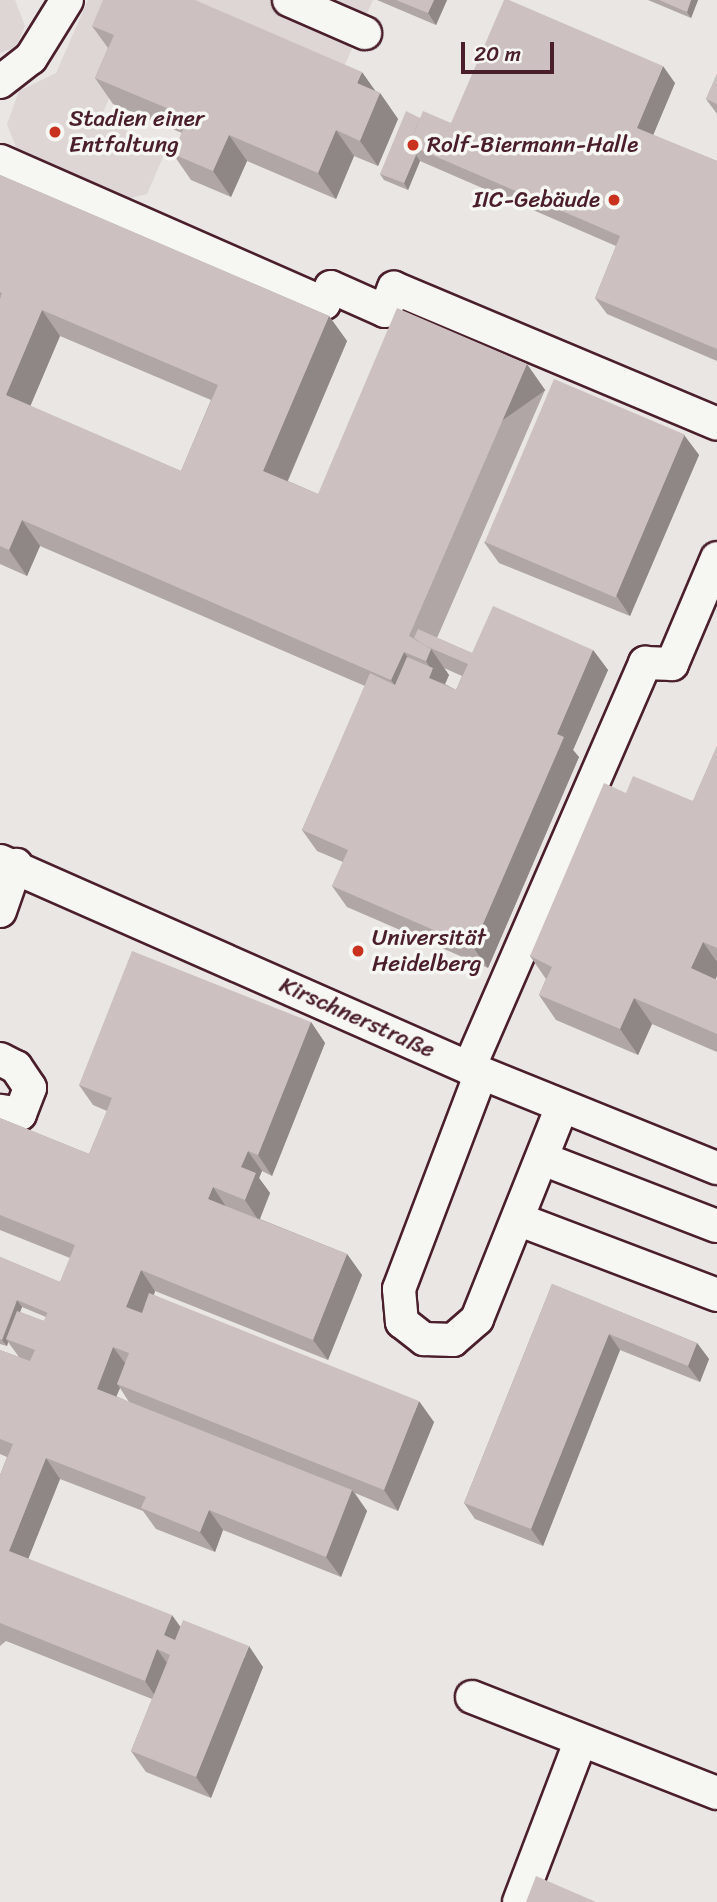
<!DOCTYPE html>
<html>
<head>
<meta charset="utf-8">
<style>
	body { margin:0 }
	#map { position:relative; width:717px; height:1902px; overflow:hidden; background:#f6f6f2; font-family:Sriracha,sans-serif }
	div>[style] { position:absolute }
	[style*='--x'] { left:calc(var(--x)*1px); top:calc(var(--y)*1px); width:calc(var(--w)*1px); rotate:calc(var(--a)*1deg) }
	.built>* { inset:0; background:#e9e6e3; transform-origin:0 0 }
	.green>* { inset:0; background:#ddd6d5 }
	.roads { filter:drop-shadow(2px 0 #4a1f2b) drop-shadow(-2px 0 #4a1f2b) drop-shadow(0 2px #4a1f2b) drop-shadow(0 -2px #4a1f2b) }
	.minor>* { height:32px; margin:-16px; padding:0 16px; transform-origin:16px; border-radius:16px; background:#f6f6f2 }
	.wall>* { inset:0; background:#afa6a5 }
	.shaded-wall>* { inset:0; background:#8f8786; transform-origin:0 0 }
	.building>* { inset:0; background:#ccc1c0; transform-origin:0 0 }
	.dots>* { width:19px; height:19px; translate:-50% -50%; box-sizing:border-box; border:4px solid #f6f6f2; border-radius:50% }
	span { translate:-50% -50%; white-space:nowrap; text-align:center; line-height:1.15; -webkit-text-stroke:7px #f6f6f2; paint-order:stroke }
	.poi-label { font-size:23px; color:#4a1f2b }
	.left { translate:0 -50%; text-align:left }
	.right { translate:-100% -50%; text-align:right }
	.street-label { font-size:23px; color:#4a1f2b }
	.scale { position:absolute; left:461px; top:42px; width:93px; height:32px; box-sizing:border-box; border:4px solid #4a1f2b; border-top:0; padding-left:9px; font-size:21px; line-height:24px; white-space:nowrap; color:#4a1f2b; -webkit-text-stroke:5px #f6f6f2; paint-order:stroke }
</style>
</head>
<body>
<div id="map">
	<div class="built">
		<div style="left:0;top:0;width:717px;height:1902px"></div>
	</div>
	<div class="green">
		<div style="clip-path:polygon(0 0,15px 0,25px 26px,16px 47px,0 53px)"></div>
		<div style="clip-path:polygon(88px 0,373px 0,338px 81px,127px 58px,100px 119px,167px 148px,147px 194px,119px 201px,20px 158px,7px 124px,19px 91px,56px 73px)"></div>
	</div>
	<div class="roads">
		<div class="minor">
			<div style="--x:289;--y:0;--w:83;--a:23.5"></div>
			<div style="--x:0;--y:82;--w:39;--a:-38"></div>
			<div style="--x:31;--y:58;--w:68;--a:-58.2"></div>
			<div style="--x:0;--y:161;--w:354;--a:23.7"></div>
			<div style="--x:324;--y:303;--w:17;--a:-66"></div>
			<div style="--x:331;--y:287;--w:59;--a:24"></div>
			<div style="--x:385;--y:311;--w:25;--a:-69"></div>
			<div style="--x:394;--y:288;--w:350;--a:22.8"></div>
			<div style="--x:0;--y:861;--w:513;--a:23.81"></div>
			<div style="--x:469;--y:1068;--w:267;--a:22"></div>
			<div style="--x:0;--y:911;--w:49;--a:-70.8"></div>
			<div style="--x:0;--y:1059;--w:18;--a:27"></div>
			<div style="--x:16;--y:1067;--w:25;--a:56"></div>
			<div style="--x:30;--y:1088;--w:28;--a:111"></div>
			<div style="--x:20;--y:1114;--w:20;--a:-171"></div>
			<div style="--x:469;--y:1068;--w:442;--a:-66.5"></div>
			<div style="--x:645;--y:663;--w:27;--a:2"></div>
			<div style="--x:672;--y:664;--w:115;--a:-67"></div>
			<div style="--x:481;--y:1073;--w:231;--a:110.8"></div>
			<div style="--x:399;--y:1289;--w:33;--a:85"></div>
			<div style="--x:402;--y:1322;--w:28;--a:38"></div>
			<div style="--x:424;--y:1339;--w:29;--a:2"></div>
			<div style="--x:453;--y:1340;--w:32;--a:-41"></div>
			<div style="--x:477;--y:1319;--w:228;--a:-68.2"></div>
			<div style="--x:543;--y:1159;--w:186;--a:21.1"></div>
			<div style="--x:520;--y:1220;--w:211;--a:20.8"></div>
			<div style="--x:472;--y:1697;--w:263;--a:21.4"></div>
			<div style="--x:519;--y:1902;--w:173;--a:-69.1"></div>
		</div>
	</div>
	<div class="wall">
		<div style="clip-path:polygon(377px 0,447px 0,436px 25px)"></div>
		<div style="clip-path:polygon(648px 0,698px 0,691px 18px)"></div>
		<div style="clip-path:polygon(92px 26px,376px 91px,380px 93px,398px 119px,378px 166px,354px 156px,336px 199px,247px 161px,231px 197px,191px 180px,173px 154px,182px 133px,113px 104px,95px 78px,108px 48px)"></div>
		<div style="clip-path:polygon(717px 74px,717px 114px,706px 99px)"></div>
		<div style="clip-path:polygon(675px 83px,653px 135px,717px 161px,717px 361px,607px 314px,595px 298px,616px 246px,420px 161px,408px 190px,384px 180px,380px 174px,420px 118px,451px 123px)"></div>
		<div style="clip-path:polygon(evenodd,0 175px,329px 316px,347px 341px,288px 481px,318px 494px,545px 390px,437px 638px,472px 653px,593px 650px,608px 670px,573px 750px,579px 757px,488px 968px,347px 907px,332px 886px,343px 862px,317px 851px,302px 830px,365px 686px,40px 546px,27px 576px,0 564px,0 175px,60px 336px,211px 400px,181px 471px,30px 406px,60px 336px,0 175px,444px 668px,462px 676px,456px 690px,445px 684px,449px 675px,444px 668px)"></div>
		<div style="clip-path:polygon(684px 435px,699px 455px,630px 616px,499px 563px,484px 542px)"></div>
		<div style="clip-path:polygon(717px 746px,717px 976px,715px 979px,717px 980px,717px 1052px,652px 1024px,638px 1055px,556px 1020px,539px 995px,546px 979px,530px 956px,626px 793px,693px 801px)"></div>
		<div style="clip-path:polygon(evenodd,311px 1022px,325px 1043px,272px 1176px,262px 1171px,259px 1178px,270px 1193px,260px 1219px,347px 1254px,362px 1275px,328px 1360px,155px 1291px,154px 1295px,434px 1422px,398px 1511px,355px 1493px,367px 1511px,341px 1577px,223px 1530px,215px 1552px,156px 1529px,143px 1511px,60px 1479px,28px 1559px,180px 1626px,263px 1667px,211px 1798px,146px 1772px,131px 1751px,152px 1699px,6px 1641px,0 1646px,0 1475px,7px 1457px,0 1454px,0 1350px,19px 1357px,8px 1342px,7px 1346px,0 1344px,0 1257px,60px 1282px,70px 1258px,0 1230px,0 1118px,89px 1154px,107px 1111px,93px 1105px,79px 1085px,311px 1022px,22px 1307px,46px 1317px,44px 1321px,20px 1312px,22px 1307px,311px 1022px,120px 1388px,129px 1402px,116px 1396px,120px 1388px)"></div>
		<div style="clip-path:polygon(552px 1284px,697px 1343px,709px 1359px,700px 1382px,620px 1350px,543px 1546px,475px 1519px,464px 1503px)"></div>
	</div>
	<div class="shaded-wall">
		<div style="clip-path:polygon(434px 0,447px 0,436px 25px,428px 13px)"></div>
		<div style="clip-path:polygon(691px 0,698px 0,691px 18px,687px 12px)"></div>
		<div style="clip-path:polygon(663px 66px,675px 83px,649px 145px,637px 128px)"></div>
		<div style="clip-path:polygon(362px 72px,379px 96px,380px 93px,398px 119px,378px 166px,360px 141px,357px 83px)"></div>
		<div style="clip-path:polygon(336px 130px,354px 156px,336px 199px,318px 173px)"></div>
		<div style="clip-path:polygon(229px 135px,247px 161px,231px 197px,213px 171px)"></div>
		<div style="clip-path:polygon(416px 155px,420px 161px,408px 190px,404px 183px)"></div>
		<div style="clip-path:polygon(42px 310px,60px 336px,24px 421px,6px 395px)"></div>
		<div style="clip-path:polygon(329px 316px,347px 341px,281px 496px,263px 471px)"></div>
		<div style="left:527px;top:364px;width:32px;height:296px;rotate:55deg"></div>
		<div style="clip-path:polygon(684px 435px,699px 455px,630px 616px,616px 595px)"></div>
		<div style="clip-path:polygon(22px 520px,40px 546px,27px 576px,9px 550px)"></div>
		<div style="clip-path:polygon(431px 649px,449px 675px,445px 684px,429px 678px,432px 671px,426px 661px)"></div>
		<div style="clip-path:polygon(593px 650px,608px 670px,573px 750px,579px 757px,488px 968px,473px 947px,557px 734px)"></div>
		<div style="clip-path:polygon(404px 652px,422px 677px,409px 705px,391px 680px)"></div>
		<div style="clip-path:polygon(703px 942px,717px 962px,717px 976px,709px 994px,691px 968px)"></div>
		<div style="clip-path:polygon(634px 998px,652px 1024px,638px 1055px,620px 1029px)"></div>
		<div style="clip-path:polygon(311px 1022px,325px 1043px,272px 1176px,258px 1155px)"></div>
		<div style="clip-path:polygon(248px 1151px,262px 1171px,259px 1178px,270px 1193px,259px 1221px,245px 1200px,241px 1167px)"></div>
		<div style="clip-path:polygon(213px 1187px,227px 1208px,208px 1199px)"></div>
		<div style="clip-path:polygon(347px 1254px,362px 1275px,328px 1360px,313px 1340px)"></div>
		<div style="clip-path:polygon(141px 1270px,155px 1291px,141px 1328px,126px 1307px)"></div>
		<div style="clip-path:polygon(17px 1300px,22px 1307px,9px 1340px,6px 1339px,8px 1342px,7px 1346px,2px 1340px)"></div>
		<div style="clip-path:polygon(609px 1334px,620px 1350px,543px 1546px,531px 1529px)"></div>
		<div style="clip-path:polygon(697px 1343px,709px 1359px,700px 1382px,688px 1366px)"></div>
		<div style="clip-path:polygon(113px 1347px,128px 1367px,117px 1384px,120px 1388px,111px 1409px,97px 1389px)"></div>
		<div style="clip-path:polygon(419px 1401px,434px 1422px,398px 1511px,384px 1490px)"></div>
		<div style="clip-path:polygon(46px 1458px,60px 1479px,23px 1572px,9px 1551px)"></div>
		<div style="clip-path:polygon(352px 1490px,367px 1511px,341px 1577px,326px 1557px)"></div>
		<div style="clip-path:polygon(209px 1510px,223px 1530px,215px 1552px,200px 1532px)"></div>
		<div style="clip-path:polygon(172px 1615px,187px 1636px,179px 1656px,164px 1635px)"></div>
		<div style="clip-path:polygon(249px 1646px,263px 1667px,211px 1798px,196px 1777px)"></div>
		<div style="clip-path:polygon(157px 1649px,172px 1670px,159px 1702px,145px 1681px)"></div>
	</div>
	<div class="building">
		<div style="clip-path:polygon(103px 0,195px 0,362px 72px,357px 83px,380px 93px,360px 141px,336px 130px,318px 173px,229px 135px,213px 171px,173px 154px,188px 117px,95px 78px,114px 35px,92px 26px)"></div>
		<div style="clip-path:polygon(396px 0,434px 0,428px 13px)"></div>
		<div style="clip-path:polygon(504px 0,509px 0,663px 66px,637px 128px,717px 161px,717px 349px,595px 298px,620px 236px,409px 145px,423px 111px,451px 123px)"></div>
		<div style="clip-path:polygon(659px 0,691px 0,687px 12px)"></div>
		<div style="clip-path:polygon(717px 74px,717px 104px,706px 99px)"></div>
		<div style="clip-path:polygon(406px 111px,420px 118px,409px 145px,416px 155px,404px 183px,380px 174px)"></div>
		<div style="clip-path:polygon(evenodd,0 175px,329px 316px,263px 471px,318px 494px,397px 308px,527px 364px,409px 636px,431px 649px,426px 661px,404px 652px,391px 680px,22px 520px,9px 550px,0 546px,0 299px,2px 293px,0 292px,0 175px,42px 310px,218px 385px,181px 471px,6px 395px,42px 310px)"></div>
		<div style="left:554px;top:379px;width:142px;height:177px;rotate:23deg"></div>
		<div style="clip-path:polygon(493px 606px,593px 650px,557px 734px,564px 737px,473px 947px,332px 886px,348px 850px,302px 830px,370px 673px,395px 685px,407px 657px,433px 668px,429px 678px,456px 690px,468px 664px,426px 646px,414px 638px,418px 629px,472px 653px)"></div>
		<div style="clip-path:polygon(717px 746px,717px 948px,703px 942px,691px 968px,717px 980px,717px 1034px,634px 998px,620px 1029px,539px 995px,552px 967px,530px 956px,604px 783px,626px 793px,633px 776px,693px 801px)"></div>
		<div style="clip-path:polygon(132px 951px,311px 1022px,258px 1155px,248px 1151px,241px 1167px,256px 1173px,245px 1200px,213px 1187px,208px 1199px,347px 1254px,313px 1340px,141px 1270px,126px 1307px,142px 1313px,149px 1293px,419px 1401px,384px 1490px,117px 1384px,129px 1353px,113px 1347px,97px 1389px,352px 1490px,326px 1557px,209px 1510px,200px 1532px,141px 1508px,146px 1497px,46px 1458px,9px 1551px,172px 1615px,164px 1635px,175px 1640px,183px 1620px,249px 1646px,196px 1777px,131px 1751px,170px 1655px,157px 1649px,145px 1681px,0 1623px,0 1475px,13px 1444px,0 1439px,0 1350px,30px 1361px,35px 1350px,6px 1339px,17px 1311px,44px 1321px,75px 1245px,0 1215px,0 1118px,89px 1154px,112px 1098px,79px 1085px)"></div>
		<div style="clip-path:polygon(0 1257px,60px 1282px,48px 1313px,17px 1300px,2px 1340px,0 1339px)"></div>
		<div style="clip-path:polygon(552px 1284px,697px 1343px,688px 1366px,609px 1334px,531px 1529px,464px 1503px)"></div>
		<div style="clip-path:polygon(536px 1876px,596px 1902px,526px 1902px)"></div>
	</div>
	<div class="dots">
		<div style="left:55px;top:132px;background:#c8321e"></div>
		<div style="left:413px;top:145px;background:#c8321e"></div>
		<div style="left:614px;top:200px;background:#c8321e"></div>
		<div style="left:358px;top:951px;background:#c8321e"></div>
	</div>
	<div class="poi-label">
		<span class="left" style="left:69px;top:132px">Stadien einer<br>Entfaltung</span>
		<span class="left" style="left:427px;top:145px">Rolf-Biermann-Halle</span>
		<span class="right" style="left:600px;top:200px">IIC-Gebäude</span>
		<span class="left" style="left:372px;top:951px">Universität<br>Heidelberg</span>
	</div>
	<div class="street-label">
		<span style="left:357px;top:1018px;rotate:24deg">Kirschnerstraße</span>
	</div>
	<div class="scale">20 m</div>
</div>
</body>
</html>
